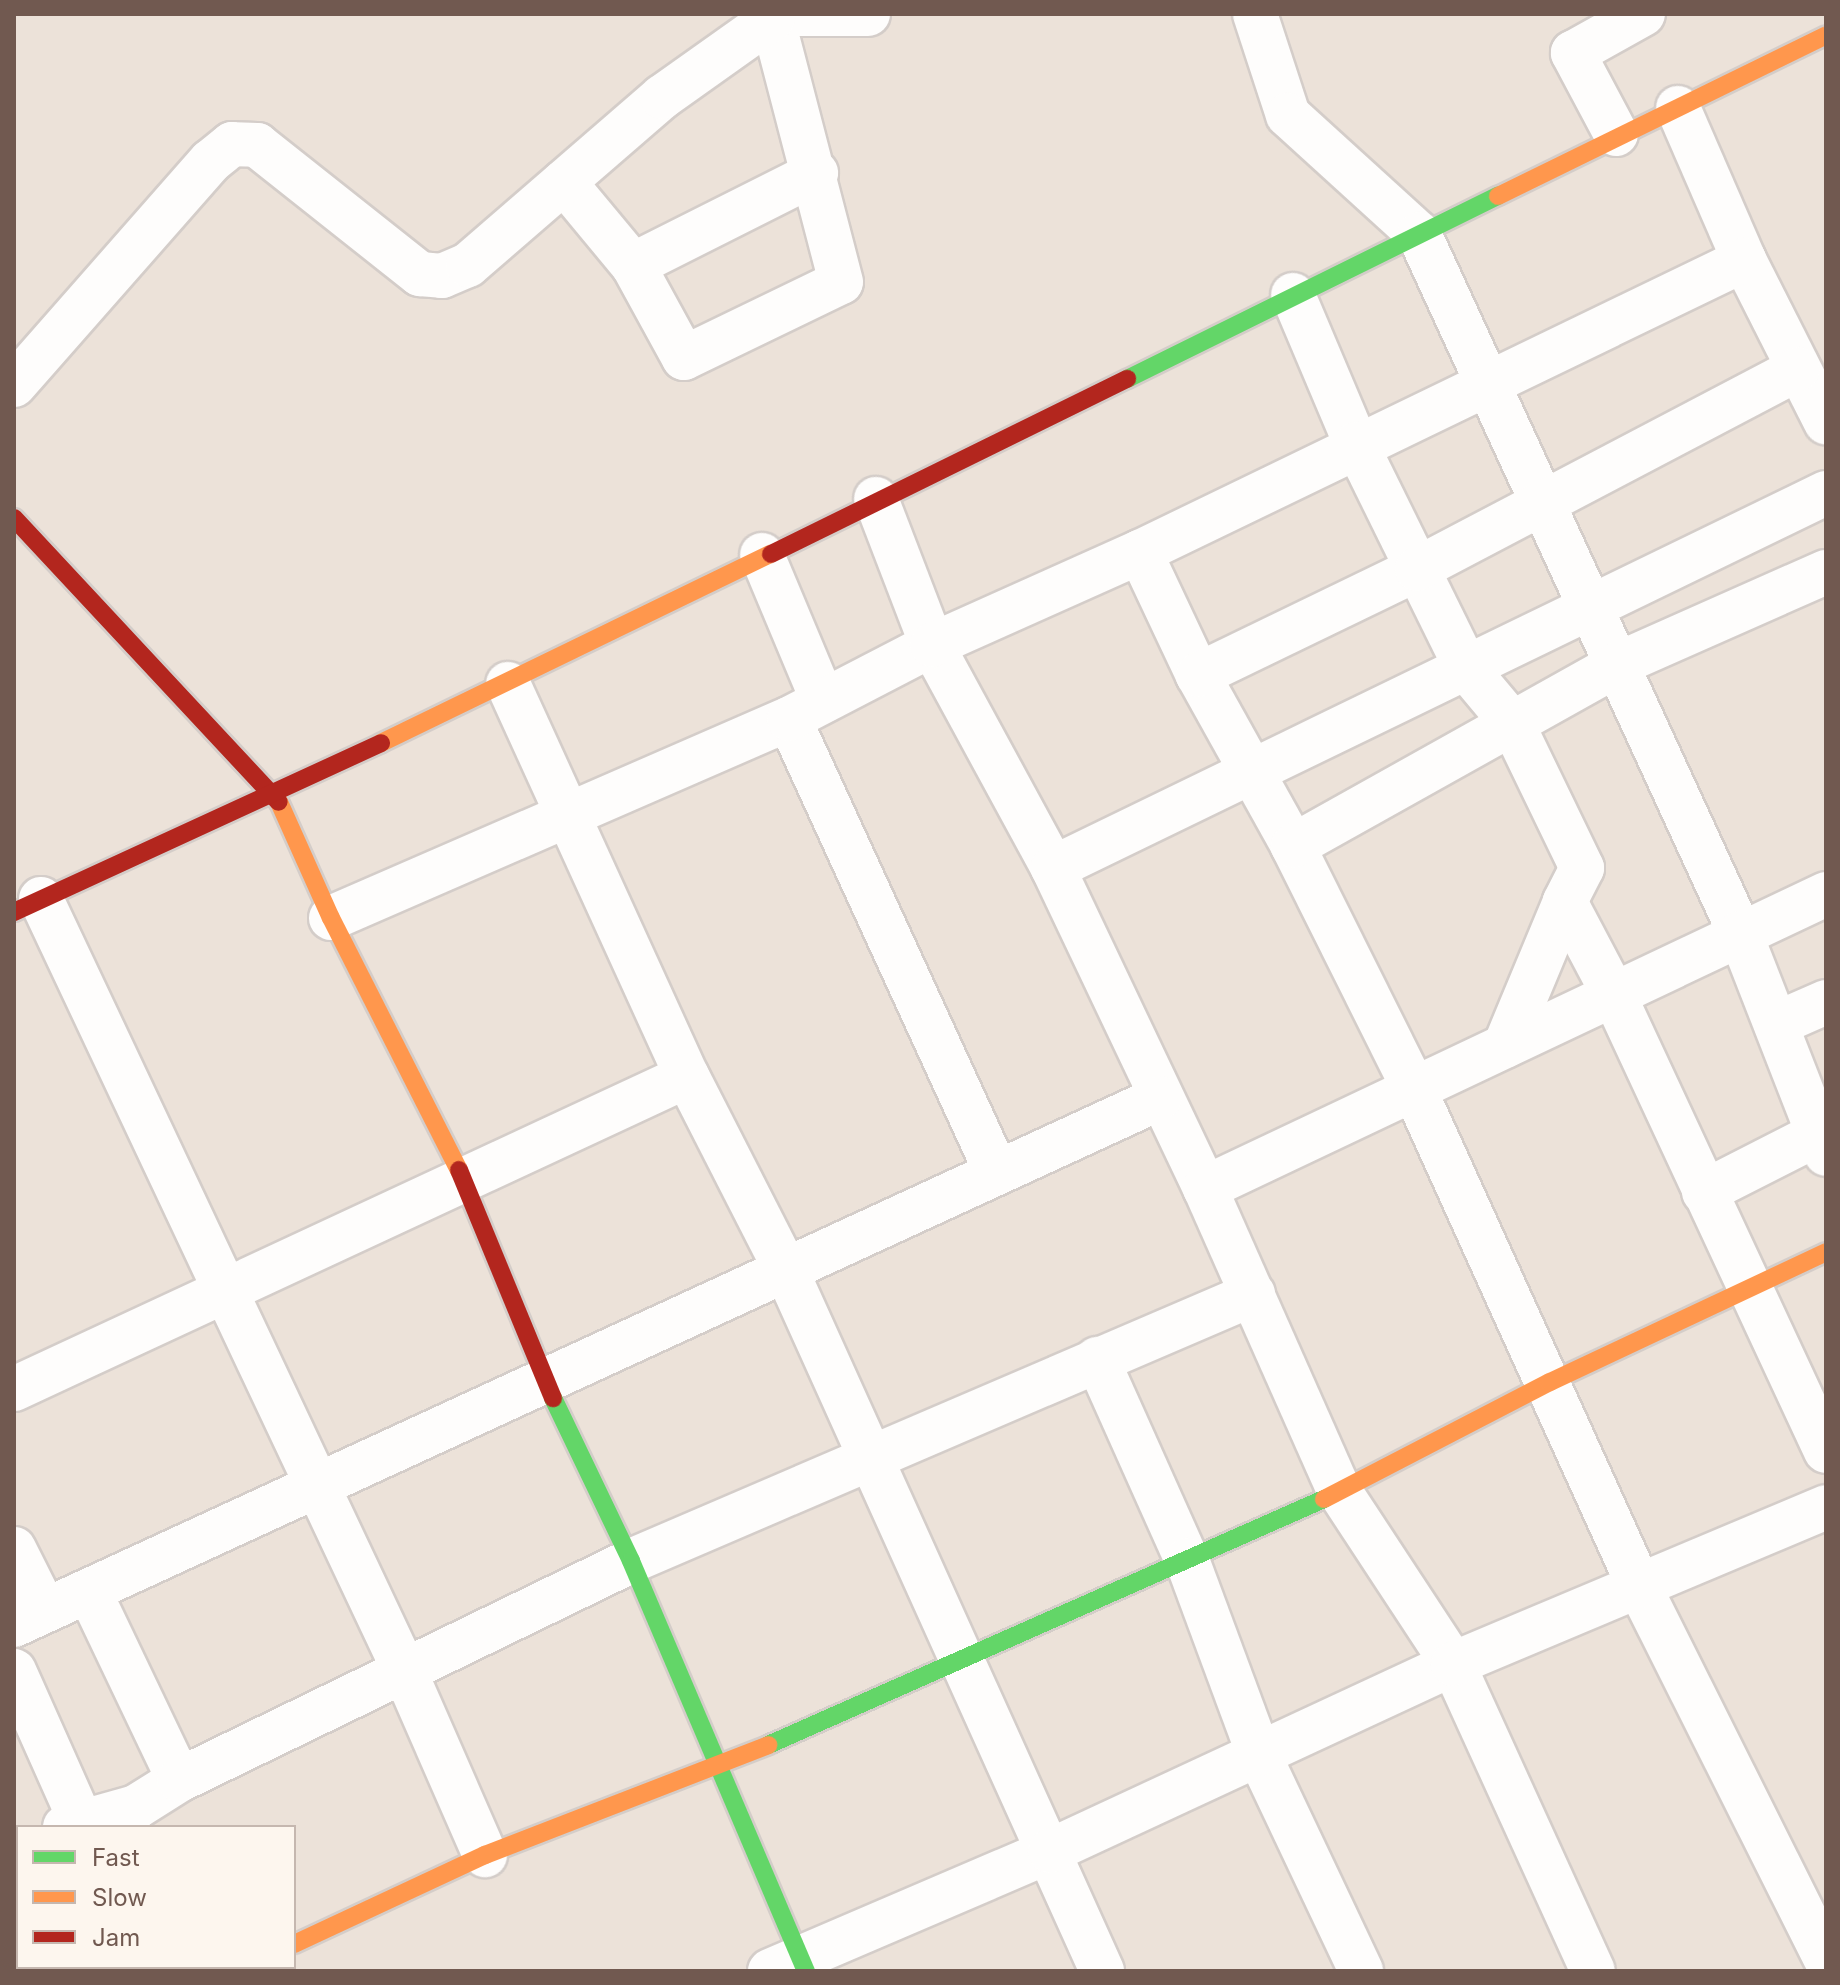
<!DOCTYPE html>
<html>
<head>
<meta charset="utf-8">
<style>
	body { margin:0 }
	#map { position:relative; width:1840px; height:1985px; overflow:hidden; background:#f6f1ec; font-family:Inter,sans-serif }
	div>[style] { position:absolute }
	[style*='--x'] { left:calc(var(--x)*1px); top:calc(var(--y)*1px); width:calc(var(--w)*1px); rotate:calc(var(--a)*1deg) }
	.residential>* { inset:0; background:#ece2d9 }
	.roads { filter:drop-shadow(2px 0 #d4cdc9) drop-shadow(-2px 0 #d4cdc9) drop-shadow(0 2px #d4cdc9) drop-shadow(0 -2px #d4cdc9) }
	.street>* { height:44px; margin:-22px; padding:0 22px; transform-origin:22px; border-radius:22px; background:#fefdfc }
	.fast>* { height:18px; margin:-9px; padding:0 9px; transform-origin:9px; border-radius:9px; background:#63d668 }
	.slow>* { height:18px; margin:-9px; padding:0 9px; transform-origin:9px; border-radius:9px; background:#ff974d }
	.jam>* { height:18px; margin:-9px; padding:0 9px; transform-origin:9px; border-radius:9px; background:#b3261e }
	span { translate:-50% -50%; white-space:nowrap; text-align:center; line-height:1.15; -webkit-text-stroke:7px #fdf6ee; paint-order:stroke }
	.frame { position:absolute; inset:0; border:16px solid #715950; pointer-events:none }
	.legend { position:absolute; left:16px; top:1825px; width:280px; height:144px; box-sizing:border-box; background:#fdf6ee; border:2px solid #c5b7af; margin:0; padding:10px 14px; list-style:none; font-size:24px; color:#715950 }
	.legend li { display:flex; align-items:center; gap:16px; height:40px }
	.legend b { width:40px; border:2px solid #c5b7af }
</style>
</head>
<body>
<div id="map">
	<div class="residential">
		<div style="clip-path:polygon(evenodd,14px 14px,1826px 14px,1826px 1971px,14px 1971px,14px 14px,18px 1827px,294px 1827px,294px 1967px,18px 1967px,18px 1827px)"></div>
	</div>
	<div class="roads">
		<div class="street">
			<div style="--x:765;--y:14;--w:103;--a:0"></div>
			<div style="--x:1255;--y:14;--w:106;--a:71.9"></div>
			<div style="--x:1288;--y:115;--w:177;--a:42.3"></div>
			<div style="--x:1419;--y:234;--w:769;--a:65.33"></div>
			<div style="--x:1740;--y:933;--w:237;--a:68.7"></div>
			<div style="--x:1678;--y:108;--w:166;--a:66.5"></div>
			<div style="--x:1744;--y:260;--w:182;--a:63.2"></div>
			<div style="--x:1616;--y:134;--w:92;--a:-118"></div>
			<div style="--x:1573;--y:53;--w:80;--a:-29.1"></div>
			<div style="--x:564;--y:182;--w:108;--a:50.3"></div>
			<div style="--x:633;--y:265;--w:106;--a:61.3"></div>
			<div style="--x:684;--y:358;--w:174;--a:-25.8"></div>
			<div style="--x:841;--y:282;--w:277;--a:-104.6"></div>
			<div style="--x:633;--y:265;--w:205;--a:-26.7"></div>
			<div style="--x:1293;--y:295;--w:162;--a:67.1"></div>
			<div style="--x:1356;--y:444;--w:250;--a:63.8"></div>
			<div style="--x:1466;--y:668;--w:72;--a:50.1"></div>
			<div style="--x:1512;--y:723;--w:161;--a:64.2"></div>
			<div style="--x:1582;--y:868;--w:38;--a:117"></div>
			<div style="--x:1565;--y:902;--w:103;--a:62.2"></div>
			<div style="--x:1613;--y:993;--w:505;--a:65.06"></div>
			<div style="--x:14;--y:385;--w:298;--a:-48.7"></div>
			<div style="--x:211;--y:161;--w:27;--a:-39"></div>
			<div style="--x:232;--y:144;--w:25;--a:2"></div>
			<div style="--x:257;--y:145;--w:208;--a:38.4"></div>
			<div style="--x:420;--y:274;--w:22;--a:5"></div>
			<div style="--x:442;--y:276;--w:28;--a:-23"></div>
			<div style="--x:468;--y:265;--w:257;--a:-40.9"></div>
			<div style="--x:662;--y:97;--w:136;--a:-35.4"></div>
			<div style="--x:876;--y:499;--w:156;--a:69"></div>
			<div style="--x:932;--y:645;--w:254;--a:61.5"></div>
			<div style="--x:1053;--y:868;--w:354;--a:64.6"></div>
			<div style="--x:1205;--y:1188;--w:333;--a:66.1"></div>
			<div style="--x:1340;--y:1492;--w:206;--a:56.7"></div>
			<div style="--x:1453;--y:1664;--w:337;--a:65.5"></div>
			<div style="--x:1140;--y:552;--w:136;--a:64.8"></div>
			<div style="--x:1198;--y:675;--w:196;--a:60.9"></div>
			<div style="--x:1293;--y:846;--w:274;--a:63.5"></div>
			<div style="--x:1415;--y:1091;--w:546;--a:65.64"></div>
			<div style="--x:1640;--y:1588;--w:415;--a:63.4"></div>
			<div style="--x:762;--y:555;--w:158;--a:67.3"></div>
			<div style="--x:1198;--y:675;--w:243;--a:-25.8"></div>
			<div style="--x:1417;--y:569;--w:430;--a:-27.7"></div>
			<div style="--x:508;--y:684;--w:431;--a:65.5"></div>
			<div style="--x:687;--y:1076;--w:218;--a:63"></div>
			<div style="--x:786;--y:1270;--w:769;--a:65.73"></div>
			<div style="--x:789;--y:719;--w:499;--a:65.4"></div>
			<div style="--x:1293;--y:846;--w:372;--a:-29.2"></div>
			<div style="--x:1618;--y:664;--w:227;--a:-23.9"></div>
			<div style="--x:1053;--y:868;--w:859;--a:-25.88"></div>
			<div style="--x:41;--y:899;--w:854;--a:64.78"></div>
			<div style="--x:405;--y:1672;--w:200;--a:66.4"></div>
			<div style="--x:331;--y:918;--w:499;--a:-23.5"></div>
			<div style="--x:789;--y:719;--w:161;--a:-27.4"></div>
			<div style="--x:932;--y:645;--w:228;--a:-24.1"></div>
			<div style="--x:1140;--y:552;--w:671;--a:-25.8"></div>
			<div style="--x:1776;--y:1024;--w:55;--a:-23.7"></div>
			<div style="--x:1505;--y:1046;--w:156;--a:-67.4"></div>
			<div style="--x:1205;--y:1188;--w:687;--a:-25.33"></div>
			<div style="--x:1704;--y:1192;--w:126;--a:-27"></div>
			<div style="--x:1097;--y:1359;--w:220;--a:65.9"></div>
			<div style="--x:1187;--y:1560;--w:208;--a:69.7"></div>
			<div style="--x:1259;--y:1755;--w:239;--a:64.7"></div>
			<div style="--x:14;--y:1389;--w:742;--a:-24.94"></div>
			<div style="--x:14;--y:1549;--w:69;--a:63.4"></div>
			<div style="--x:89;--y:1591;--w:209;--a:64.5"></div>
			<div style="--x:14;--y:1625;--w:1261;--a:-24.7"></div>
			<div style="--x:14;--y:1671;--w:162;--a:66"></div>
			<div style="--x:65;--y:1827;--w:74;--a:-15.7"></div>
			<div style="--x:136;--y:1807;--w:51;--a:-32.1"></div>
			<div style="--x:179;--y:1780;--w:502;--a:-25.85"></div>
			<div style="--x:631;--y:1561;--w:677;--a:-23.23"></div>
			<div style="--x:14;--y:1854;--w:4;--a:-27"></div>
			<div style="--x:235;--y:1971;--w:10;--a:-24"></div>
			<div style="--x:770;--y:1971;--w:305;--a:-23.2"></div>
			<div style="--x:1050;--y:1851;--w:444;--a:-24.9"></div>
			<div style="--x:1453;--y:1664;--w:405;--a:-22.8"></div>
		</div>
		<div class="fast">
			<div style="--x:1127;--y:379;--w:414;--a:-26.3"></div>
			<div style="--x:553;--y:1398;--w:181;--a:64.4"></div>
			<div style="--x:631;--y:1561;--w:446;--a:66.9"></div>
			<div style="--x:768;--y:1745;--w:608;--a:-23.87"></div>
		</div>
		<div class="slow">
			<div style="--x:1498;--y:196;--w:365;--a:-26.1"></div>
			<div style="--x:381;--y:743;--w:433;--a:-25.9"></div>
			<div style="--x:279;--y:802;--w:127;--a:65.9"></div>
			<div style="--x:331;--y:918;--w:283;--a:63.1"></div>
			<div style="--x:1324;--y:1499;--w:254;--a:-27.4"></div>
			<div style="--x:1550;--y:1382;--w:305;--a:-25.2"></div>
			<div style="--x:294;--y:1944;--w:211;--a:-25"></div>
			<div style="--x:485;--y:1855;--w:304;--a:-21.2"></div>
		</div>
		<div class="jam">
			<div style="--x:14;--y:518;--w:388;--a:47"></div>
			<div style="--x:771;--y:554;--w:397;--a:-26.2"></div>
			<div style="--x:14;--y:912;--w:404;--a:-24.7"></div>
			<div style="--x:459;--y:1170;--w:247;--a:67.6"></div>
		</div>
	</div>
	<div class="frame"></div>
	<ul class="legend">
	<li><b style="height:10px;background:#63d668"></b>Fast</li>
	<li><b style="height:10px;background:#ff974d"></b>Slow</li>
	<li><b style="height:10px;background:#b3261e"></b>Jam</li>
	</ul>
</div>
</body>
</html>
